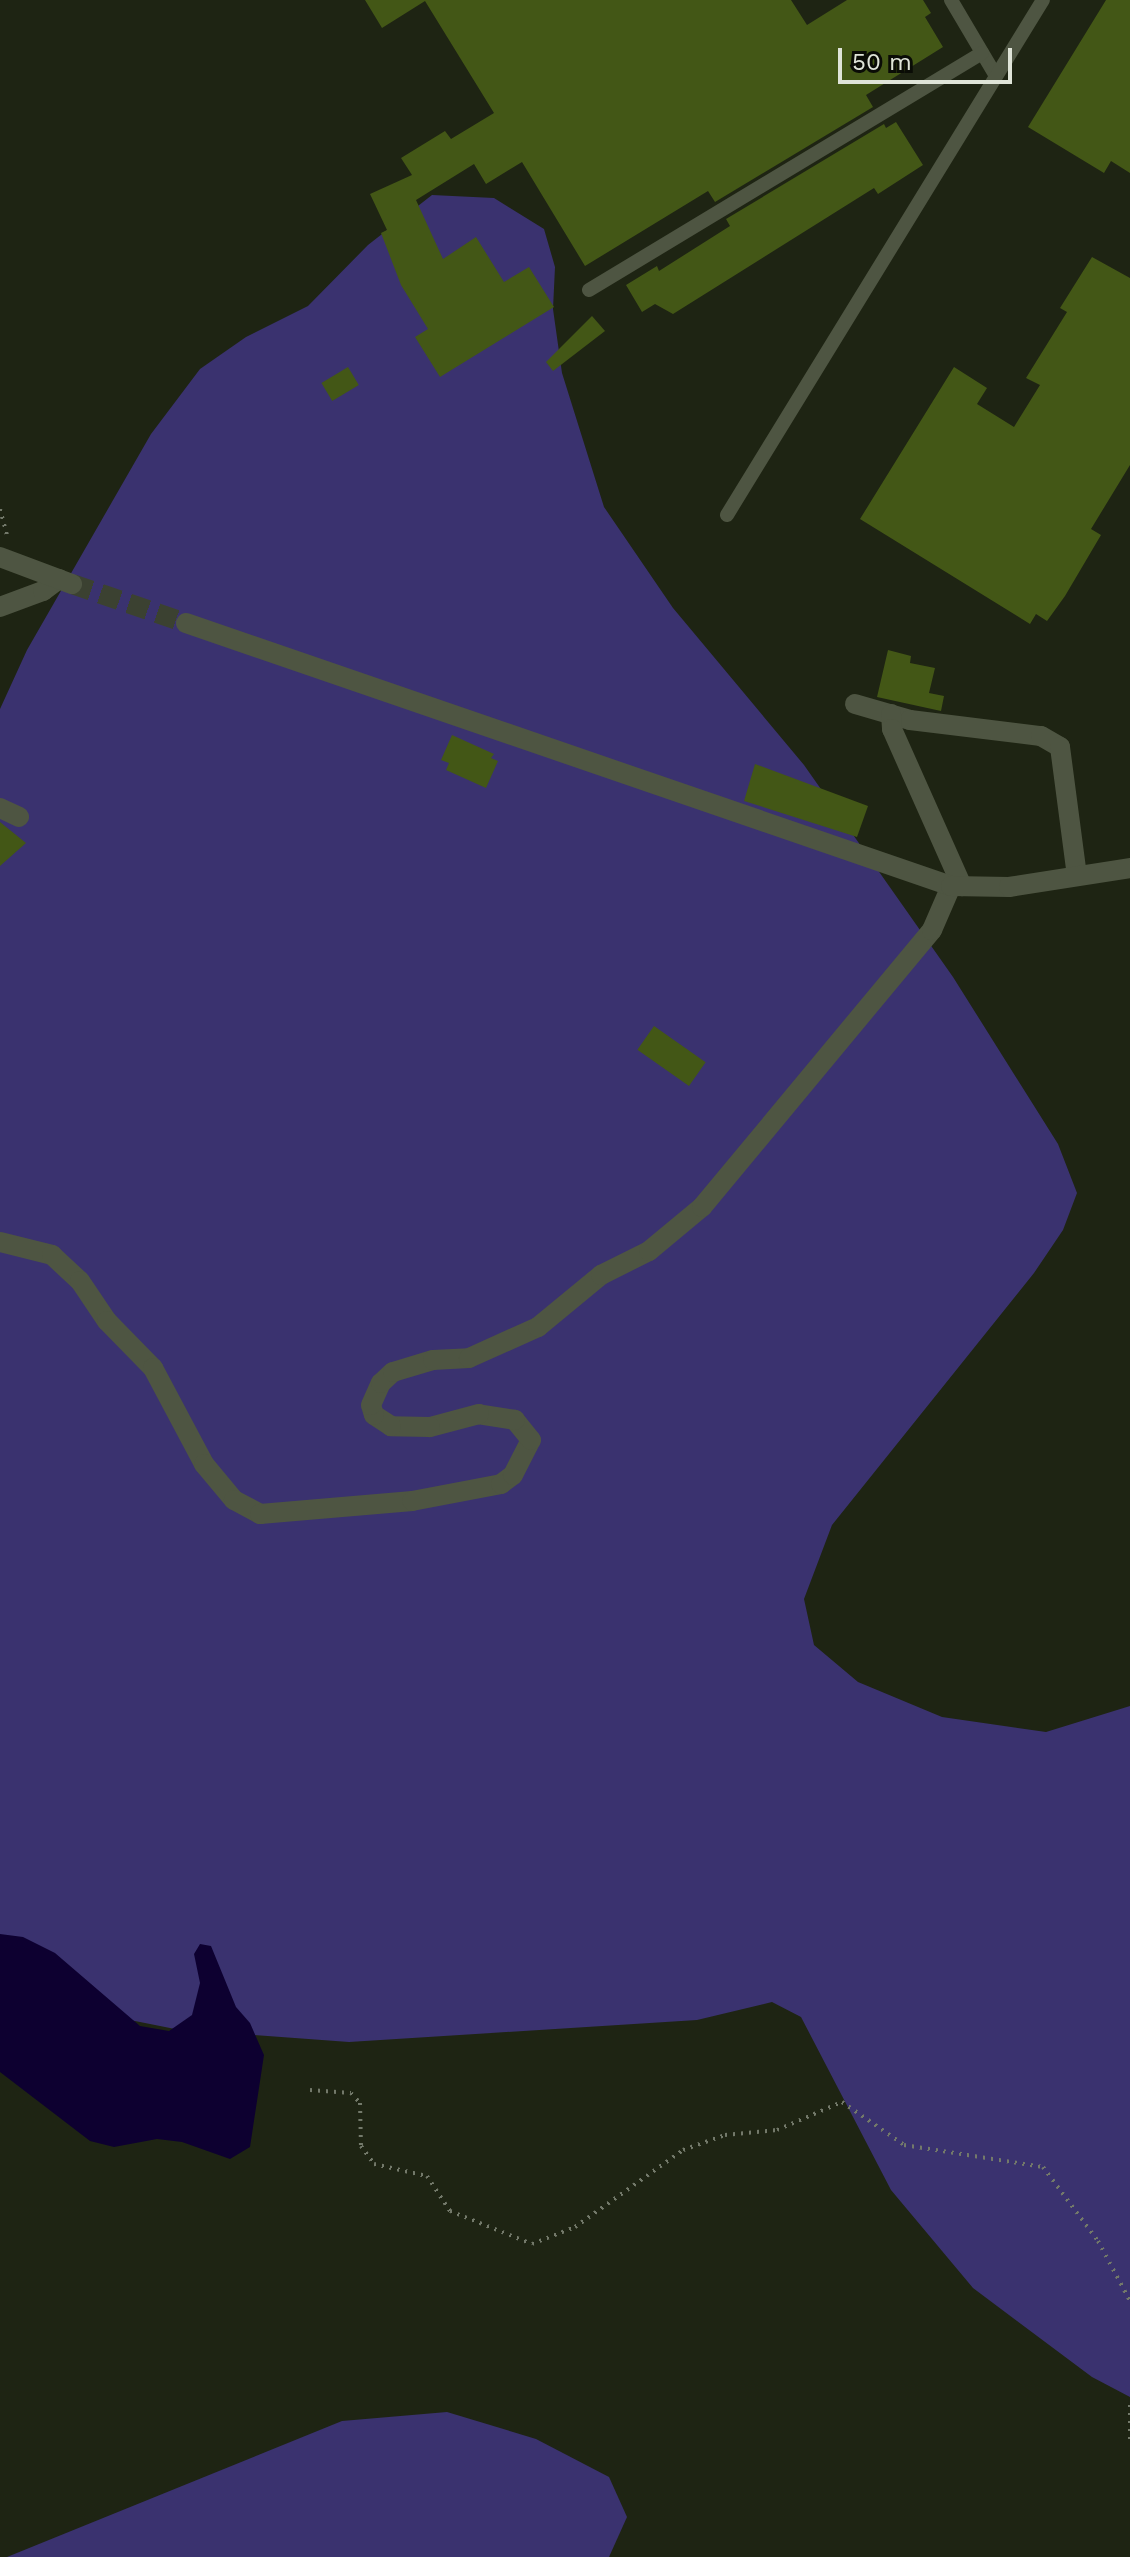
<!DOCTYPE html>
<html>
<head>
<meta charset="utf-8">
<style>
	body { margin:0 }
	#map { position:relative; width:1130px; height:2557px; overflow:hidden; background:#1e2413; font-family:"Work Sans",sans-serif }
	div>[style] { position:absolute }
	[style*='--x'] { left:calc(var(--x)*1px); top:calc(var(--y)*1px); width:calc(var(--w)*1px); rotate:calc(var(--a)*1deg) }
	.green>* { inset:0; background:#3a326f }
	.water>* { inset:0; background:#0d0030 }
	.building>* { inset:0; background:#435716; transform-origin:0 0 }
	.tertiary-tunnel>* { height:20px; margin-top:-10px; transform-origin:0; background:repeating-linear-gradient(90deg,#3b4131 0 20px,transparent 0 30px) }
	.path>* { height:4px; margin-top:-2px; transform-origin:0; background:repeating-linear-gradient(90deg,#73796a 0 2px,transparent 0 8px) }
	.service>* { height:14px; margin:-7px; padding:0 7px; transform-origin:7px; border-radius:7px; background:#4e5542 }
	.minor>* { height:20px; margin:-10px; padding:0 10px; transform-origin:10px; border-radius:10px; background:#4e5542 }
	.tertiary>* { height:20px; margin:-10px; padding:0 10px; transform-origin:10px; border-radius:10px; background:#4e5542 }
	span { translate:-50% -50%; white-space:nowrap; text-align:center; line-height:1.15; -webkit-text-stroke:8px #0a0c06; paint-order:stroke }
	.scale { position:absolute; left:838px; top:48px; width:174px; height:36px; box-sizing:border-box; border:4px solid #dfe4d8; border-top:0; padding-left:10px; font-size:24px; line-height:28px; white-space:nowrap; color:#dfe4d8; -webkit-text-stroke:6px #0a0c06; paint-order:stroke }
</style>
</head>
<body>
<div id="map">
	<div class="green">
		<div style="clip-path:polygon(432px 195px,494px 198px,544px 229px,555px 267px,553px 309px,562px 373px,604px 507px,673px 608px,804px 765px,953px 977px,1058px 1144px,1077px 1193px,1063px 1230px,1034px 1273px,832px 1525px,804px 1599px,814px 1645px,858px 1682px,942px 1717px,1046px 1732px,1130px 1706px,1130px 2397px,1092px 2377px,973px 2288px,891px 2190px,801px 2017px,772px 2002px,697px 2020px,349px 2042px,175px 2029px,0 1994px,0 709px,27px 650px,151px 434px,200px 369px,246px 337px,308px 306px,368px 245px)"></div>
		<div style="clip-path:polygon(447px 2412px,536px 2439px,609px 2477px,627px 2517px,609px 2557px,7px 2557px,342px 2421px)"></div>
	</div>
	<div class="water">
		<div style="clip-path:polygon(0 1934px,23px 1937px,55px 1953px,140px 2026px,169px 2031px,192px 2015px,200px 1983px,194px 1954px,200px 1944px,211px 1946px,236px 2007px,250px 2023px,264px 2055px,250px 2147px,230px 2159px,182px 2142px,157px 2139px,114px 2147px,90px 2141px,0 2072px)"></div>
	</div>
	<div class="building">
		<div style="clip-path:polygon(365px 0,791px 0,807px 25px,847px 0,923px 0,931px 13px,925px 17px,943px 47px,866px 95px,873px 107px,715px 202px,708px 191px,585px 266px,522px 162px,486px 184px,474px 164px,416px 200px,443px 259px,476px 237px,504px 282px,529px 267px,554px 307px,440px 377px,415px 337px,428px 329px,401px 285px,381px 233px,387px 230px,370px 194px,412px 175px,401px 158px,445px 131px,451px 139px,494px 113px,425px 1px,382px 28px)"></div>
		<div style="clip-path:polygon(1106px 0,1130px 0,1130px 173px,1111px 161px,1104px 173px,1028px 127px)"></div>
		<div style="clip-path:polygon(896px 122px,923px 165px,878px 194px,874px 188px,673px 314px,655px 304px,642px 312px,626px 285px,657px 266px,659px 271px,730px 226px,726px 219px,884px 124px,886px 128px)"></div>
		<div style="clip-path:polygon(1092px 257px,1130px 278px,1130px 465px,1091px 529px,1101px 535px,1065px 596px,1047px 621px,1036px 614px,1030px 624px,860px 519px,954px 367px,987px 388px,977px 404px,1014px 427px,1040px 385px,1026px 378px,1067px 312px,1060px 308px)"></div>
		<div style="clip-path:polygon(592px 316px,605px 331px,553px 371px,546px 362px)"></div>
		<div style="left:348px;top:367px;width:21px;height:31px;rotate:59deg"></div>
		<div style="clip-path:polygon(888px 650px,911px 656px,910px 663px,935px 668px,929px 693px,944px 696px,941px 711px,877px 697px)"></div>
		<div style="clip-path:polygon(452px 735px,494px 754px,491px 758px,498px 761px,486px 788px,446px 770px,449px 763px,441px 760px)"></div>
		<div style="clip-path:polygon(755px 764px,868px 806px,857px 837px,744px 801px)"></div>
		<div style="clip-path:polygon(0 822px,26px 843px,0 866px)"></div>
		<div style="left:654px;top:1026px;width:63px;height:29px;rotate:35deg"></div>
	</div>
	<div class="tertiary-tunnel">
		<div style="--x:72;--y:584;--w:120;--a:18.9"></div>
	</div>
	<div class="path">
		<div style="--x:0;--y:509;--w:31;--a:75"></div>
		<div style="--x:310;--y:2090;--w:41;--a:4.2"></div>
		<div style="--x:351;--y:2093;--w:13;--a:48"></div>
		<div style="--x:360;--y:2103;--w:43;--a:88.7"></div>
		<div style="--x:361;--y:2146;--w:22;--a:54"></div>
		<div style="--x:374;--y:2164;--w:54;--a:12.8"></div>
		<div style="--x:427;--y:2176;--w:42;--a:56.7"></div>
		<div style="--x:450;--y:2211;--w:88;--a:21.9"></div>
		<div style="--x:532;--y:2244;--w:46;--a:-21.6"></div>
		<div style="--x:575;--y:2227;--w:133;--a:-35.5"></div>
		<div style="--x:683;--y:2150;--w:45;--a:-19.7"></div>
		<div style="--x:725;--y:2135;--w:52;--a:-5.5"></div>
		<div style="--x:777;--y:2130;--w:71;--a:-23.3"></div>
		<div style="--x:842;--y:2102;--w:75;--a:34.7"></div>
		<div style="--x:904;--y:2145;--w:141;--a:9"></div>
		<div style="--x:1043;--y:2167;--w:92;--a:53.4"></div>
		<div style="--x:1098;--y:2241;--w:68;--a:61.9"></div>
		<div style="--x:1130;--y:2405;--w:36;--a:90"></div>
	</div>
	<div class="service">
		<div style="--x:951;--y:0;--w:88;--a:59.4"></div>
		<div style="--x:589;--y:290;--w:459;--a:-31.1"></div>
		<div style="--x:727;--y:515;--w:604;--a:-58.47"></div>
	</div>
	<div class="minor">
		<div style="--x:0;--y:607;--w:46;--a:-20.4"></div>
		<div style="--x:43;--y:591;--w:20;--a:-37"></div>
		<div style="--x:855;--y:704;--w:57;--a:16.2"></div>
		<div style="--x:910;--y:720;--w:132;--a:7"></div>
		<div style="--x:1041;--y:736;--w:22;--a:30"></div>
		<div style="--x:1060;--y:747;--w:130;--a:82.5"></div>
		<div style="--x:891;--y:714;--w:15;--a:86"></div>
		<div style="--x:892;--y:729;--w:172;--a:66"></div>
		<div style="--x:0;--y:808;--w:21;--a:25"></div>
		<div style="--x:0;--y:1242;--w:54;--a:14"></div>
		<div style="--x:52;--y:1255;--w:38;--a:43"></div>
		<div style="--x:80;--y:1281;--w:48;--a:56"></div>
		<div style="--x:107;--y:1321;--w:66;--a:45.6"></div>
		<div style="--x:153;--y:1368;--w:109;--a:62"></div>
		<div style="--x:204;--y:1464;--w:47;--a:50.2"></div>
		<div style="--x:234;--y:1500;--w:30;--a:28"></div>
		<div style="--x:260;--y:1514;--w:153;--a:-4.9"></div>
		<div style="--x:412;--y:1501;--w:91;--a:-10.8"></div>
		<div style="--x:501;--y:1484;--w:15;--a:-37"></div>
		<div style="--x:513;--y:1475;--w:39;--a:-63"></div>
		<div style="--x:531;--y:1440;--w:26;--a:-129"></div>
		<div style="--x:515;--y:1420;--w:36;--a:-171"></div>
		<div style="--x:479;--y:1414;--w:51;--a:165.1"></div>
		<div style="--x:430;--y:1427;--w:39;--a:-179"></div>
		<div style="--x:391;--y:1426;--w:20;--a:-147"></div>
		<div style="--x:374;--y:1415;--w:10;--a:-107"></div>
		<div style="--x:371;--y:1405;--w:24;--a:-66"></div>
		<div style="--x:381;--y:1383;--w:16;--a:-43"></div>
		<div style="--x:393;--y:1372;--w:42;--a:-16.7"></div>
		<div style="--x:433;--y:1360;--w:36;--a:-3"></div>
		<div style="--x:469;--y:1358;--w:76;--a:-24.2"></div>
		<div style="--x:538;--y:1327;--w:82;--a:-39.5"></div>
		<div style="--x:601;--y:1275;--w:54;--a:-26.6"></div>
		<div style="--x:649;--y:1251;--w:69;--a:-39.7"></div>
		<div style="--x:702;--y:1207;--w:360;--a:-50.3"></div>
		<div style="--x:932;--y:930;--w:48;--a:-66.6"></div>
	</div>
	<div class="tertiary">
		<div style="--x:0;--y:557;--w:77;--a:20.6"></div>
		<div style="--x:186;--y:623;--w:809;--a:18.97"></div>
		<div style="--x:951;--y:886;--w:58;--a:1"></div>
		<div style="--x:1009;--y:887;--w:122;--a:-8.9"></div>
	</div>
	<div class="scale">50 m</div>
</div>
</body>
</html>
